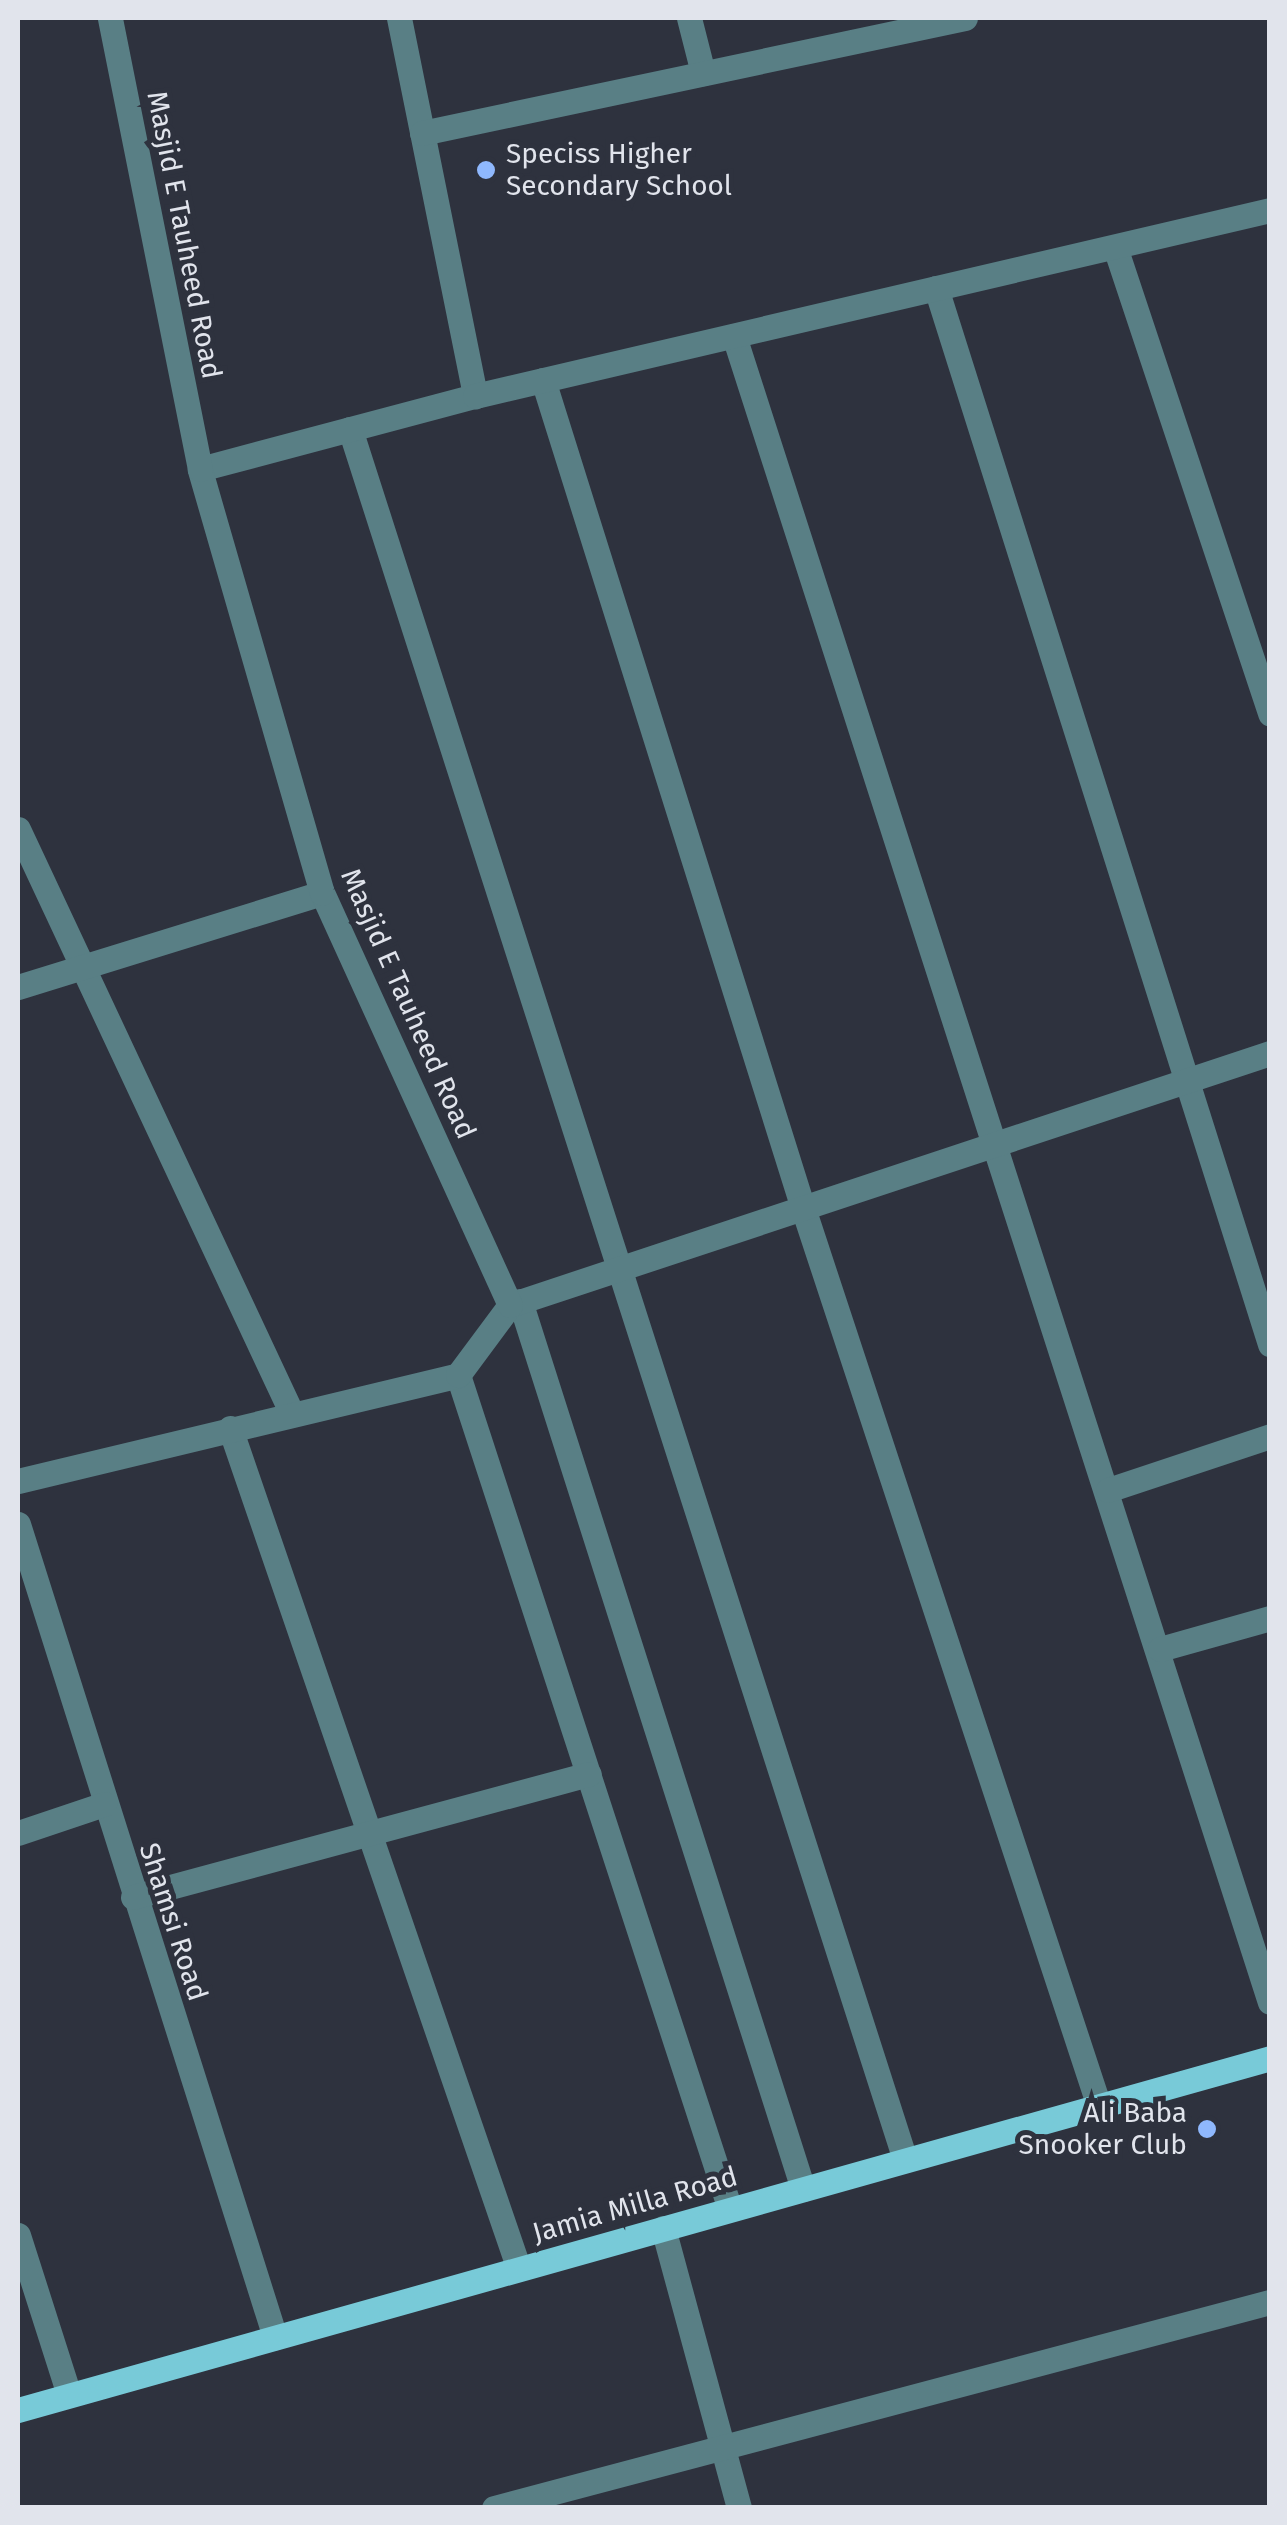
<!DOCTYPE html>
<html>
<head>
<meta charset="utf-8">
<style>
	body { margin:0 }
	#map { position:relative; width:1287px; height:2525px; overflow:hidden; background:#2e323e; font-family:"Fira Sans",sans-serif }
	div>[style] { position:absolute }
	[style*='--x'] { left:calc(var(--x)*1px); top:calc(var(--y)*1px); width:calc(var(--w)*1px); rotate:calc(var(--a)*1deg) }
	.minor>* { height:25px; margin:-12.5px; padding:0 12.5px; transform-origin:12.5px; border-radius:12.5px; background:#597f85 }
	.major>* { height:25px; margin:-12.5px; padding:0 12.5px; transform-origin:12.5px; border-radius:12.5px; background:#78cad8 }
	.dots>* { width:28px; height:28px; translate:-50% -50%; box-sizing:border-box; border:5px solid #2e323e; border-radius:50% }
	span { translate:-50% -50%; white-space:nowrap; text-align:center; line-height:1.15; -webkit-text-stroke:10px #2e323e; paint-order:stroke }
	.poi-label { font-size:28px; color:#e1e4ec }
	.left { translate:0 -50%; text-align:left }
	.right { translate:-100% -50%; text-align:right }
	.street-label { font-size:28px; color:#e1e4ec }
	.frame { position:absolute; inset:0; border:20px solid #e1e4ec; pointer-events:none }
</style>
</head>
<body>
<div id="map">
	<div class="minor">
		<div style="--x:399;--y:18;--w:386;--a:78.6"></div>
		<div style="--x:689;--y:18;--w:57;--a:75.7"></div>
		<div style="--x:422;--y:133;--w:555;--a:-11.96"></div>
		<div style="--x:1115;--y:247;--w:492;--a:71.6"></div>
		<div style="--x:936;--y:288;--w:1108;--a:72.45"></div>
		<div style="--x:734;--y:336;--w:1750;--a:72.17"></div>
		<div style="--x:543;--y:380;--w:868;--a:72.57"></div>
		<div style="--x:803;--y:1208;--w:946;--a:71.76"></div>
		<div style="--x:350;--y:429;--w:1818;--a:72.22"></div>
		<div style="--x:200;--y:469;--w:285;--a:-14.9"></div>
		<div style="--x:475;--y:396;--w:816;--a:-13.17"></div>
		<div style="--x:18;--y:829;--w:646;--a:64.9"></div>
		<div style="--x:18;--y:987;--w:318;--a:-17.2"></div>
		<div style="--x:520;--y:1301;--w:932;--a:72.32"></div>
		<div style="--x:510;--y:1305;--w:801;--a:-18.34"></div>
		<div style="--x:458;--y:1375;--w:877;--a:71.94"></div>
		<div style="--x:230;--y:1428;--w:889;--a:71.04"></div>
		<div style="--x:18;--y:1481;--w:453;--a:-13.5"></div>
		<div style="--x:458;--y:1375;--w:87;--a:-53.4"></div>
		<div style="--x:510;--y:1305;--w:453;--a:-114.5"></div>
		<div style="--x:322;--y:893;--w:441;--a:-106.1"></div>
		<div style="--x:200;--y:469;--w:460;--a:-101.3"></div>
		<div style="--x:1108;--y:1490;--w:171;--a:-18.4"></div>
		<div style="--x:18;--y:1524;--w:853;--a:72.46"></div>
		<div style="--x:1160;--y:1649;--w:114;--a:-15.7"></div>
		<div style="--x:18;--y:1833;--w:91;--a:-18.6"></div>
		<div style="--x:133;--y:1897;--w:472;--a:-15.1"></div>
		<div style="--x:663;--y:2228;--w:290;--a:74.8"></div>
		<div style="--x:18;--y:2235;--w:168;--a:72.3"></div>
		<div style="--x:494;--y:2508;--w:803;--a:-14.87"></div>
	</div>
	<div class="major">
		<div style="--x:18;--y:2410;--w:1301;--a:-15.7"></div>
	</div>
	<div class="dots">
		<div style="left:486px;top:170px;background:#8fb8fd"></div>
		<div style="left:1207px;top:2129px;background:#8fb8fd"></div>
	</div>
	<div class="poi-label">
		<span class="left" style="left:506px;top:170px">Speciss Higher<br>Secondary School</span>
		<span class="right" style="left:1187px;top:2129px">Ali Baba<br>Snooker Club</span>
	</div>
	<div class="street-label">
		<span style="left:184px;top:235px;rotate:79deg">Masjid E Tauheed Road</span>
		<span style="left:408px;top:1004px;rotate:66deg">Masjid E Tauheed Road</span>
		<span style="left:173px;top:1922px;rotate:72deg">Shamsi Road</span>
		<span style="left:635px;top:2205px;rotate:-16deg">Jamia Milla Road</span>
	</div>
	<div class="frame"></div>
</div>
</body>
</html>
